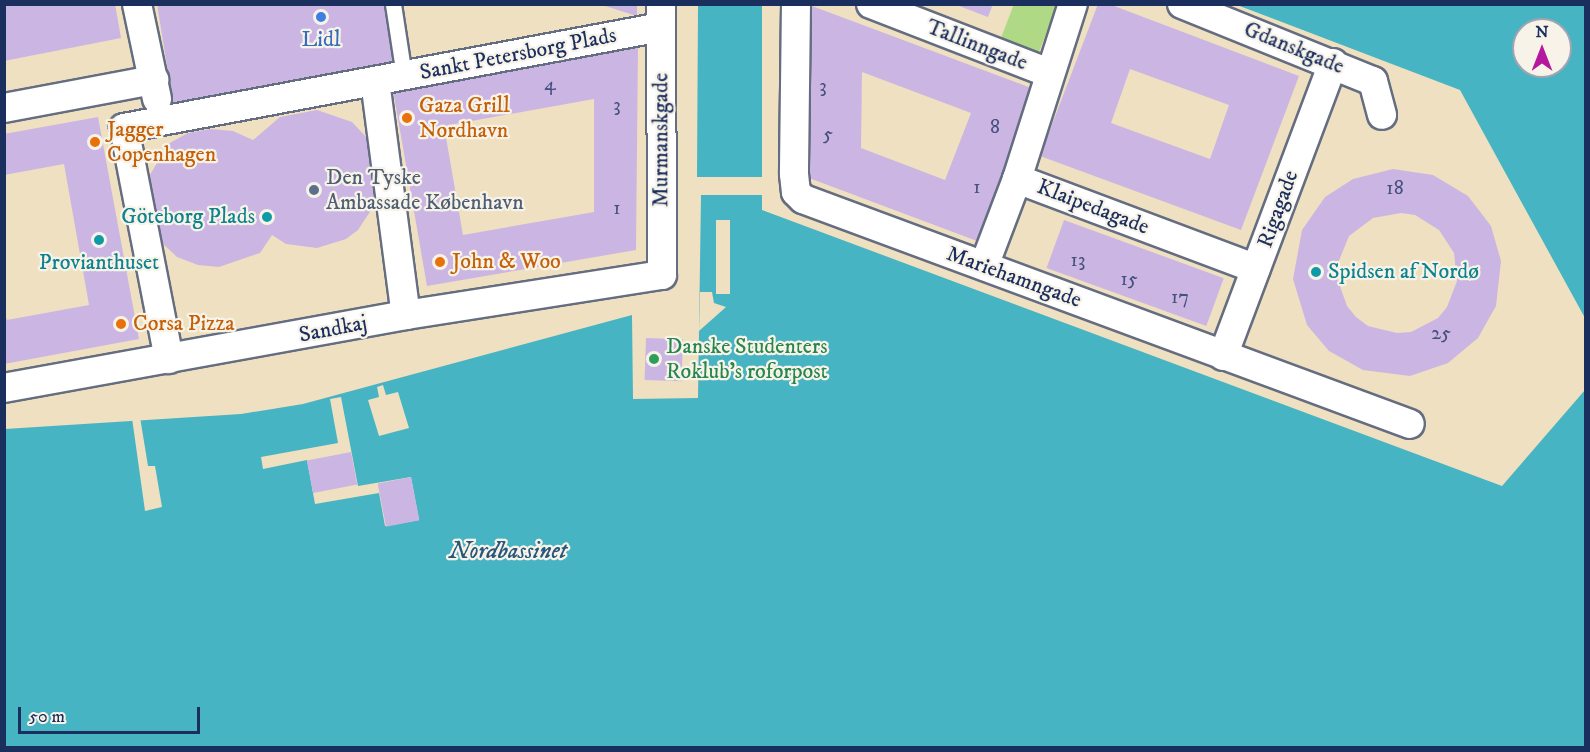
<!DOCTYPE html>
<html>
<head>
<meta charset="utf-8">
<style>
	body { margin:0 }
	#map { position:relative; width:1590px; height:752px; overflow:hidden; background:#eee0c0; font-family:"IM FELL DW Pica",serif }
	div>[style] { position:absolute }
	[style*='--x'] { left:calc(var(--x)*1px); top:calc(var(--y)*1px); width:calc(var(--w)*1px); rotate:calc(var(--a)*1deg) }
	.green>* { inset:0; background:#afd985 }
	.water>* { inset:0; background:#47b4c3 }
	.pier>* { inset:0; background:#eee0c0; transform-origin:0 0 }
	.building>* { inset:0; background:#cbb6e3; transform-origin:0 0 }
	.roads { filter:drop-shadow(2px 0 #656d80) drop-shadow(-2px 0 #656d80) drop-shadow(0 2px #656d80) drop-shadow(0 -2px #656d80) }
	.service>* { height:15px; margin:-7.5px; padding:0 7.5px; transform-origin:7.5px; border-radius:7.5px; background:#fff }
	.minor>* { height:28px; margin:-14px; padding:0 14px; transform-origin:14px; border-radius:14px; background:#fff }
	.dots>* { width:16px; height:16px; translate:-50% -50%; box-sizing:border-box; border:3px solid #f7f3e8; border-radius:50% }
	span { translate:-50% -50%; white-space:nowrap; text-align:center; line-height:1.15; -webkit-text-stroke:4.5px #f7f3e8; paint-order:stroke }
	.number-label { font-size:20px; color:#47517f }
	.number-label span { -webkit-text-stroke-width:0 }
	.shop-label { font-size:22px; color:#366cbe }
	.street-label { font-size:22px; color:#1b2f5e }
	.food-label { font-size:22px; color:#c56008 }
	.left { translate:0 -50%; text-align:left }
	.service-label { font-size:22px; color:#4e5e75 }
	.culture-label { font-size:22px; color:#0d838f }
	.right { translate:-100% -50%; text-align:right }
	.leisure-label { font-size:22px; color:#27864d }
	.water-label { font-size:24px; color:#28577c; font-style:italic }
	.frame { position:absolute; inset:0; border:6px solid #1b2f5e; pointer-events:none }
	.north { position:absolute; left:1512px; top:18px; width:60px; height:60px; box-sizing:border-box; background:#f7f3e8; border:2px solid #9fa5b1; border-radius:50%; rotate:0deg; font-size:16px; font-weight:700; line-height:24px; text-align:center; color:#1b2f5e }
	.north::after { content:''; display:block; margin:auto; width:21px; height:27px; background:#b5179e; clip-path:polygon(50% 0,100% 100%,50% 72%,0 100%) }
	.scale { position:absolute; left:18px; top:707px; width:182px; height:27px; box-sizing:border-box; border:3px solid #1b2f5e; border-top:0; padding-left:8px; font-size:18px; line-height:21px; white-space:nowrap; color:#1b2f5e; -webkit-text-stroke:4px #f7f3e8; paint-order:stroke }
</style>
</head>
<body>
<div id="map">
	<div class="green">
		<div style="clip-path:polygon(1014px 4px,1057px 5px,1039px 52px,1001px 38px)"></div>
	</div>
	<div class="water">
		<div style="clip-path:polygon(698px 5px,762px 5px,762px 210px,1502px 486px,1585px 390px,1585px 747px,5px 748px,5px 429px,241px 414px,303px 404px,632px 315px,633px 399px,698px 398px,701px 196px,697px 177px)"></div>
		<div style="clip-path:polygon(evenodd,1237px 5px,1585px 5px,1585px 318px,1460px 90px,1237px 5px,1524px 30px,1560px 30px,1560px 66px,1524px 66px,1524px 30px)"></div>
	</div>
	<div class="pier">
		<div style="left:695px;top:177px;width:69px;height:18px"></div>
		<div style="left:716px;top:220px;width:14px;height:74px"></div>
		<div style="clip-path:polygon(700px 292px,712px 292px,714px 303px,726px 307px,699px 331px)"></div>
		<div style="clip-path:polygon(383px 385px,386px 395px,398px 392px,409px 428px,379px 436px,368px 400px,379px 397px,377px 387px)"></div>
		<div style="clip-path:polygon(341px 397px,358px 486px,411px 477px,419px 520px,385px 526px,379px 493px,315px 504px,307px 460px,263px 469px,261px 457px,338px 443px,330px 399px)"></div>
		<div style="clip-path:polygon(140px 417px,148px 466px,155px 466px,162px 507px,145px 511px,132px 418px)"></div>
	</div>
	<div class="building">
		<div style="clip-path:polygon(4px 4px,115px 4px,121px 38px,4px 61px)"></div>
		<div style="clip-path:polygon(157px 4px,385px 4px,396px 72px,174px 109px)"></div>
		<div style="clip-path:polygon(602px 4px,637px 4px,637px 16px,602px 5px)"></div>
		<div style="clip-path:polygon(954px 4px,993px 4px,988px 17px)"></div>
		<div style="clip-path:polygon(evenodd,1098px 4px,1109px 4px,1299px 76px,1241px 230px,1040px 156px,1098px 4px,1130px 69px,1229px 105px,1210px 159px,1111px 123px,1130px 69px)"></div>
		<div style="clip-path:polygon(evenodd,812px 6px,1034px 89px,977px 241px,809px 178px,812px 6px,862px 72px,971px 113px,945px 180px,861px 148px,862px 72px)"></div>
		<div style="clip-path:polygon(evenodd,638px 47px,636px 250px,427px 286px,393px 90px,638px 47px,594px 99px,594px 212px,463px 235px,444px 126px,594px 99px)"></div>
		<div style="clip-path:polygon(317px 110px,352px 122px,367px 138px,378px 157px,377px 201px,358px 230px,346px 239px,317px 248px,286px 244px,272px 235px,260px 253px,219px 267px,198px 265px,177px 257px,161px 242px,151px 224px,147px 180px,168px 144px,188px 133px,210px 129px,233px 131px,253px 140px,280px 117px)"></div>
		<div style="clip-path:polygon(98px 117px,139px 339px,4px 364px,4px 313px,7px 320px,89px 305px,64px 164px,4px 175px,4px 134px)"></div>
		<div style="clip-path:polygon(evenodd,1393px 169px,1433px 175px,1468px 196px,1491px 226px,1501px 261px,1496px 306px,1478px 338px,1448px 363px,1410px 376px,1363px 370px,1329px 351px,1307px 325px,1293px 279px,1302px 230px,1325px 197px,1353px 179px,1393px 169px,1401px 213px,1415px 215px,1439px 230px,1454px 253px,1457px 281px,1447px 307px,1438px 318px,1411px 332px,1397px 333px,1368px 326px,1356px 317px,1347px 306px,1337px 278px,1338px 263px,1349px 236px,1373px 218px,1401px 213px)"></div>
		<div style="left:1064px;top:220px;width:170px;height:51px;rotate:20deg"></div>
		<div style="left:646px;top:338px;width:37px;height:42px;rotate:2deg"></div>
		<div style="left:351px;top:452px;width:33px;height:45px;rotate:79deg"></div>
		<div style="left:411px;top:477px;width:44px;height:34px;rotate:79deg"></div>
	</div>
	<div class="roads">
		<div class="service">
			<div style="--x:393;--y:4;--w:73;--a:81.3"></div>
		</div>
		<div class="minor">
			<div style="--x:137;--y:4;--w:97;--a:78.1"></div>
			<div style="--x:796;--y:4;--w:170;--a:90.7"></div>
			<div style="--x:794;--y:174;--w:18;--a:84"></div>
			<div style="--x:796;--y:192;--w:10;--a:45"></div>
			<div style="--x:803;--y:199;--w:647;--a:20.34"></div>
			<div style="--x:871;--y:4;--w:191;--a:21.2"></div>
			<div style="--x:1182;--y:4;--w:206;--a:22"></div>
			<div style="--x:1373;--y:81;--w:35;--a:75"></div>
			<div style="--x:375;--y:81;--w:236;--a:82.5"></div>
			<div style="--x:4;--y:108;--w:153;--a:-10.6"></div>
			<div style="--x:1017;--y:179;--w:255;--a:20.6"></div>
			<div style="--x:984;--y:266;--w:93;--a:-69.2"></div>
			<div style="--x:1017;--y:179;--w:184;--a:-72.3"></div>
			<div style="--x:1223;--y:356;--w:313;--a:-69.4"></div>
			<div style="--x:169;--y:359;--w:235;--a:-101"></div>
			<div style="--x:124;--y:128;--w:546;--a:-10.65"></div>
			<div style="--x:4;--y:388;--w:409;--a:-10.3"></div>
			<div style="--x:406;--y:315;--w:259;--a:-8.9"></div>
			<div style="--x:662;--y:275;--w:271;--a:-90.2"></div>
		</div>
	</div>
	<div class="dots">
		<div style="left:321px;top:17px;background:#3f7fe0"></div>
		<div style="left:407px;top:118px;background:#e8710a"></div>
		<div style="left:95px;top:142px;background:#e8710a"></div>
		<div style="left:314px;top:190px;background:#5c6f8a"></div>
		<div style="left:267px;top:217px;background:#0f9aa8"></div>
		<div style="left:99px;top:240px;background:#0f9aa8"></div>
		<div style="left:440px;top:262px;background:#e8710a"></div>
		<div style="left:1316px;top:272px;background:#0f9aa8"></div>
		<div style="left:121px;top:324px;background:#e8710a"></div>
		<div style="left:654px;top:359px;background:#2e9e5b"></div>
	</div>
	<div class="number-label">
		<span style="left:550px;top:84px">4</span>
		<span style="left:823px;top:86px">3</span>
		<span style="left:617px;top:105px">3</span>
		<span style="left:995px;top:127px">8</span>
		<span style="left:828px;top:134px">5</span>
		<span style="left:977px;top:187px">1</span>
		<span style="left:1395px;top:188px">18</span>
		<span style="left:617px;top:208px">1</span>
		<span style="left:1078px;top:260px">13</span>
		<span style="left:1129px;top:279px">15</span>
		<span style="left:1180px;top:297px">17</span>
		<span style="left:1441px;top:333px">25</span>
	</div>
	<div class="shop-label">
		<span style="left:321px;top:40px">Lidl</span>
	</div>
	<div class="street-label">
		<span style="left:977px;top:45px;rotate:21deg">Tallinngade</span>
		<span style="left:1294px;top:48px;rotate:22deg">Gdanskgade</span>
		<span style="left:518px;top:54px;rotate:-11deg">Sankt Petersborg Plads</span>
		<span style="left:661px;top:140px;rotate:-90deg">Murmanskgade</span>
		<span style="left:1093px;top:207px;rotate:21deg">Klaipedagade</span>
		<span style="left:1278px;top:209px;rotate:-70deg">Rigagade</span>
		<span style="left:1014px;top:277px;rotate:20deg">Mariehamngade</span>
		<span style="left:333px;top:329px;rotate:-11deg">Sandkaj</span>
	</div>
	<div class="food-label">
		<span class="left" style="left:419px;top:118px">Gaza Grill<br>Nordhavn</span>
		<span class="left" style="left:107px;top:142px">Jagger<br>Copenhagen</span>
		<span class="left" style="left:452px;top:262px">John &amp; Woo</span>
		<span class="left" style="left:133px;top:324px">Corsa Pizza</span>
	</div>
	<div class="service-label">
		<span class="left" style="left:326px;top:190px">Den Tyske<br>Ambassade København</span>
	</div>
	<div class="culture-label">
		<span class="right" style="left:255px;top:217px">Göteborg Plads</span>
		<span style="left:99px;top:263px">Provianthuset</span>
		<span class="left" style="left:1328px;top:272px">Spidsen af Nordø</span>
	</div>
	<div class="leisure-label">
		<span class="left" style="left:666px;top:359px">Danske Studenters<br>Roklub's roforpost</span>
	</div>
	<div class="water-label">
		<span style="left:508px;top:552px">Nordbassinet</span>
	</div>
	<div class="frame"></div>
	<div class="north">N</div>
	<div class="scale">50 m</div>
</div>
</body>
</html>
